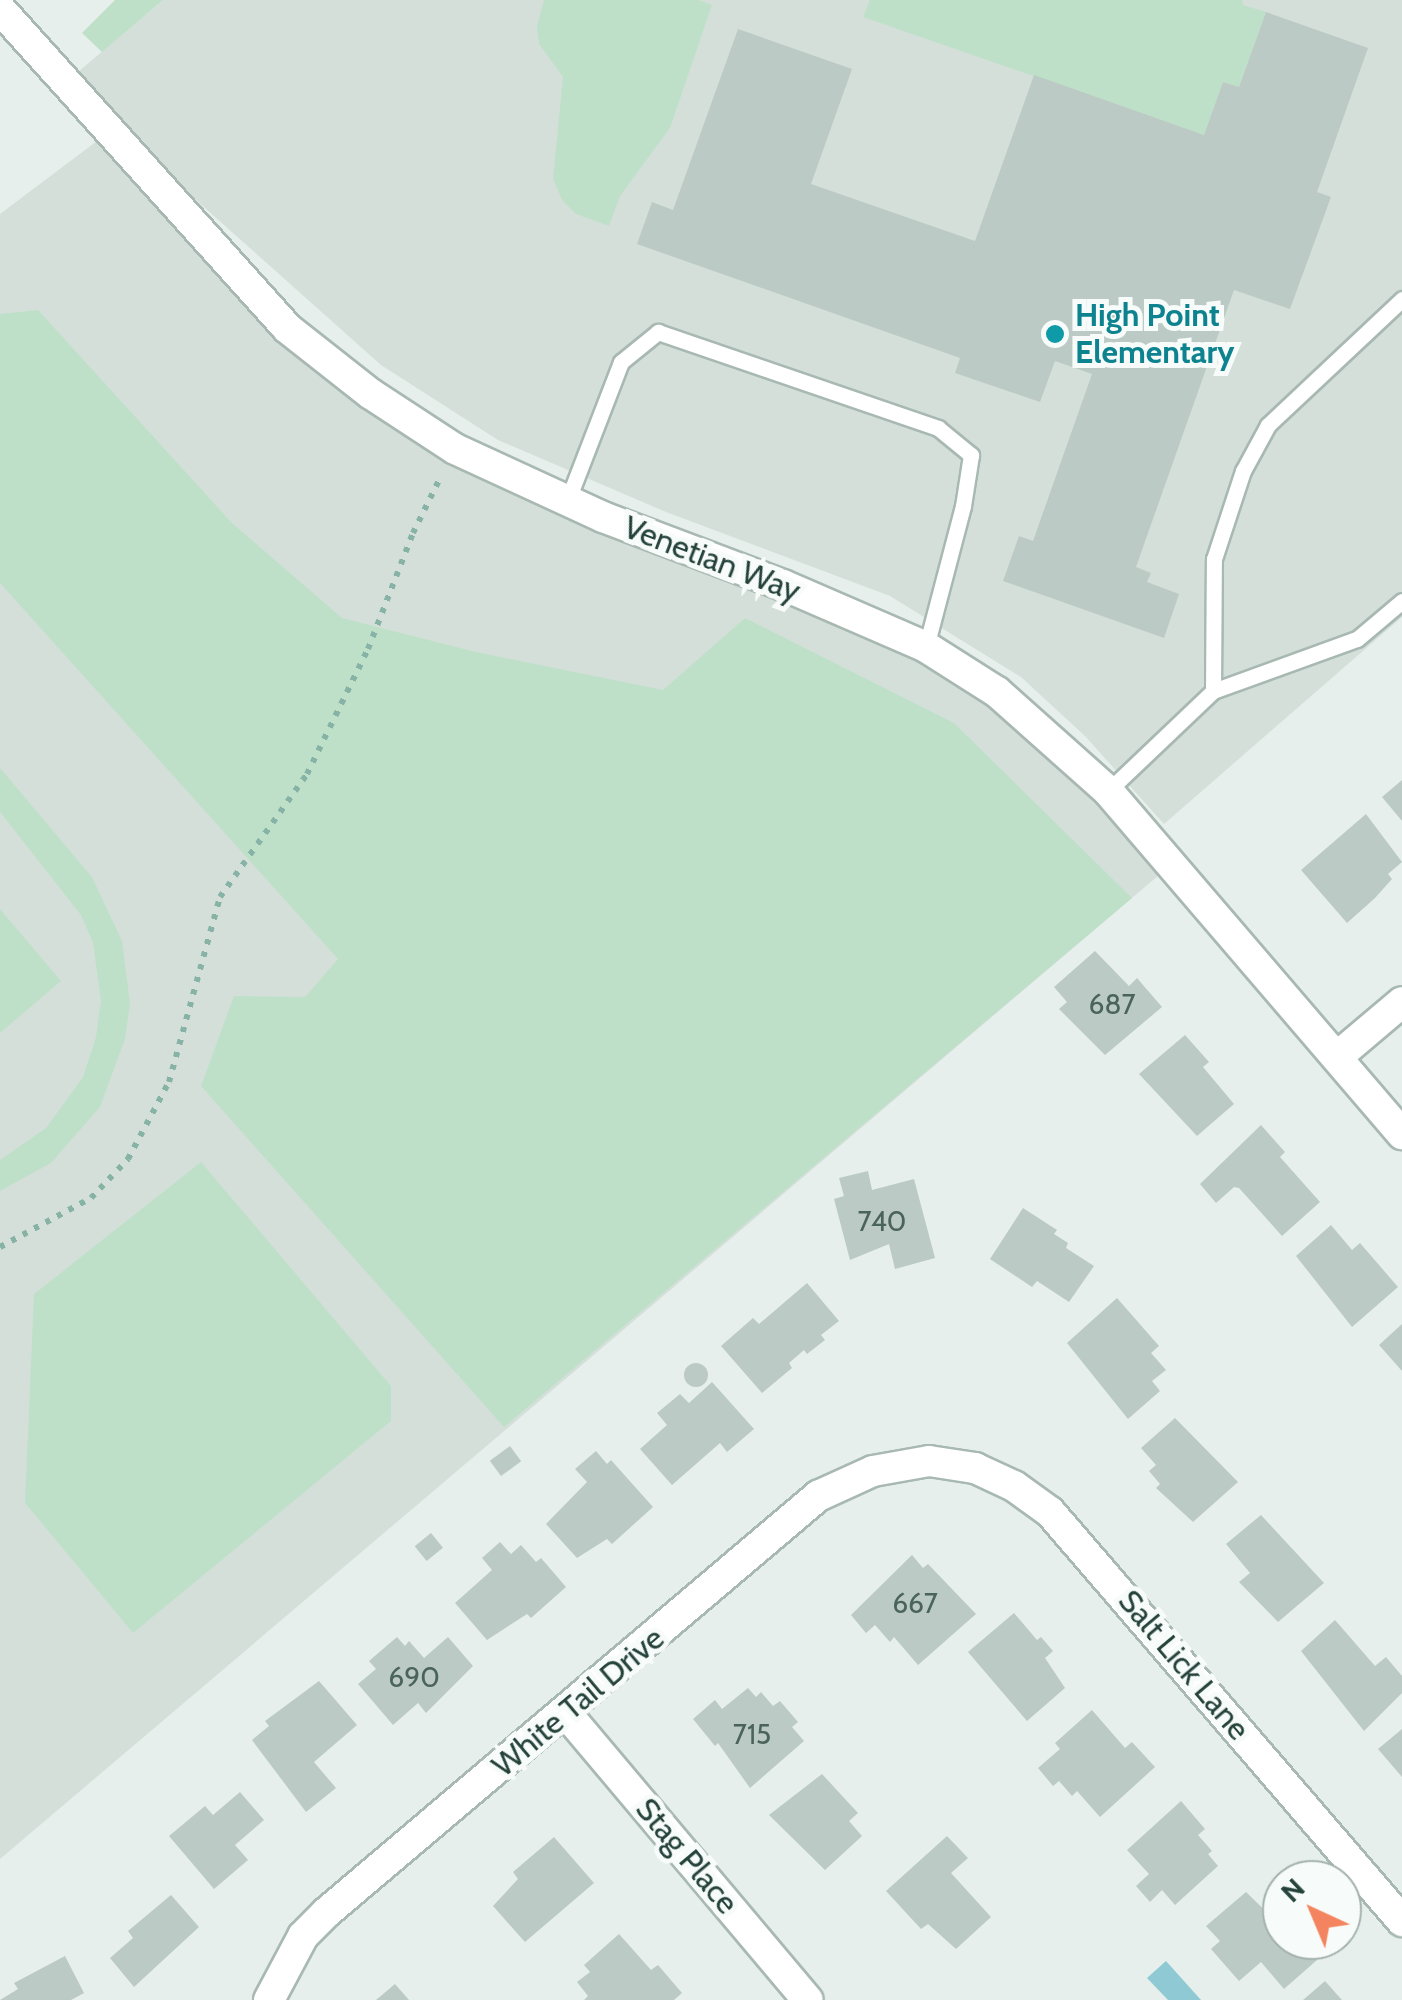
<!DOCTYPE html>
<html>
<head>
<meta charset="utf-8">
<style>
	body { margin:0 }
	#map { position:relative; width:1402px; height:2000px; overflow:hidden; background:#e6efeb; font-family:Cabin,sans-serif }
	div>[style] { position:absolute }
	[style*='--x'] { left:calc(var(--x)*1px); top:calc(var(--y)*1px); width:calc(var(--w)*1px); rotate:calc(var(--a)*1deg) }
	.built>* { inset:0; background:#d4dfda }
	.green>* { inset:0; background:#bfe0c8 }
	.water>* { inset:0; background:#8ec9d4 }
	.building>* { inset:0; background:#bbcac4; transform-origin:0 0 }
	.round { border-radius:50% }
	.path>* { height:6px; margin-top:-3px; transform-origin:0; background:repeating-linear-gradient(90deg,#86b3a5 0 5px,transparent 0 13px) }
	.roads { filter:drop-shadow(2px 0 #a8b8b2) drop-shadow(-2px 0 #a8b8b2) drop-shadow(0 2px #a8b8b2) drop-shadow(0 -2px #a8b8b2) }
	.lane>* { height:15px; margin:-7.5px; padding:0 7.5px; transform-origin:7.5px; border-radius:7.5px; background:#fff }
	.street>* { height:30px; margin:-15px; padding:0 15px; transform-origin:15px; border-radius:15px; background:#fff }
	.dots>* { width:28px; height:28px; translate:-50% -50%; box-sizing:border-box; border:5px solid #f7fbf9; border-radius:50% }
	span { translate:-50% -50%; white-space:nowrap; text-align:center; line-height:1.15; -webkit-text-stroke:10px #f7fbf9; paint-order:stroke }
	.number-label { font-size:28px; color:#4a645c }
	.number-label span { -webkit-text-stroke-width:0 }
	.culture-label { font-size:32px; color:#0d838f; font-weight:700 }
	.left { translate:0 -50%; text-align:left }
	.street-label { font-size:32px; color:#24423a }
	.north { position:absolute; left:1262px; top:1860px; width:100px; height:100px; box-sizing:border-box; background:#f7fbf9; border:2px solid #a3b1ad; border-radius:50%; rotate:316deg; font-size:28px; font-weight:700; line-height:40px; text-align:center; color:#24423a }
	.north::after { content:''; display:block; margin:auto; width:35px; height:45px; background:#f4845f; clip-path:polygon(50% 0,100% 100%,50% 72%,0 100%) }
</style>
</head>
<body>
<div id="map">
	<div class="built">
		<div style="clip-path:polygon(163px 0,1402px 0,1402px 617px,1164px 824px,1085px 736px,1021px 677px,890px 596px,666px 512px,498px 440px,381px 365px,65px 83px)"></div>
		<div style="clip-path:polygon(109px 132px,211px 247px,455px 449px,926px 647px,1172px 864px,0 1859px,0 214px)"></div>
	</div>
	<div class="green">
		<div style="clip-path:polygon(115px 0,163px 0,102px 52px,82px 33px)"></div>
		<div style="clip-path:polygon(544px 0,699px 0,712px 5px,670px 128px,620px 196px,609px 226px,576px 214px,562px 200px,553px 179px,563px 77px,539px 44px,537px 26px)"></div>
		<div style="clip-path:polygon(870px 0,1242px 0,1243px 5px,1266px 12px,1239px 87px,1223px 82px,1204px 135px,863px 17px)"></div>
		<div style="clip-path:polygon(38px 310px,232px 523px,342px 618px,476px 652px,663px 690px,745px 618px,954px 723px,1132px 898px,504px 1427px,201px 1086px,234px 996px,305px 997px,338px 959px,0 583px,0 314px)"></div>
		<div style="clip-path:polygon(0 768px,92px 877px,122px 941px,130px 1003px,125px 1039px,100px 1107px,51px 1163px,0 1191px,0 1160px,46px 1128px,83px 1077px,96px 1037px,101px 1000px,93px 943px,81px 915px,0 812px)"></div>
		<div style="clip-path:polygon(0 909px,61px 981px,0 1033px)"></div>
		<div style="clip-path:polygon(201px 1162px,391px 1386px,391px 1421px,133px 1633px,25px 1503px,34px 1294px)"></div>
	</div>
	<div class="water">
		<div style="clip-path:polygon(1166px 1961px,1201px 2000px,1168px 2000px,1147px 1978px)"></div>
	</div>
	<div class="building">
		<div style="clip-path:polygon(1266px 12px,1368px 48px,1317px 192px,1331px 197px,1290px 309px,1234px 290px,1136px 567px,1151px 573px,1147px 582px,1179px 594px,1164px 638px,1003px 581px,1019px 536px,1033px 541px,1092px 374px,1055px 361px,1040px 402px,955px 373px,960px 358px,637px 244px,652px 202px,673px 210px,738px 29px,852px 69px,811px 184px,975px 241px,1034px 75px,1204px 135px,1223px 82px,1239px 87px)"></div>
		<div style="clip-path:polygon(1402px 780px,1402px 821px,1382px 797px)"></div>
		<div style="clip-path:polygon(1366px 814px,1402px 862px,1388px 874px,1392px 879px,1375px 898px,1347px 923px,1301px 870px)"></div>
		<div style="clip-path:polygon(1095px 951px,1129px 986px,1137px 978px,1162px 1007px,1105px 1055px,1059px 1009px,1067px 1002px,1054px 987px)"></div>
		<div style="clip-path:polygon(1185px 1035px,1209px 1062px,1203px 1067px,1234px 1104px,1197px 1136px,1139px 1074px)"></div>
		<div style="clip-path:polygon(1261px 1125px,1285px 1152px,1280px 1157px,1320px 1202px,1282px 1236px,1239px 1188px,1234px 1187px,1216px 1203px,1200px 1184px)"></div>
		<div style="clip-path:polygon(868px 1171px,872px 1190px,914px 1179px,935px 1258px,895px 1269px,889px 1244px,850px 1260px,834px 1199px,844px 1196px,839px 1178px)"></div>
		<div style="clip-path:polygon(1023px 1208px,1057px 1230px,1054px 1234px,1068px 1243px,1066px 1248px,1094px 1266px,1069px 1302px,1037px 1281px,1032px 1287px,990px 1259px)"></div>
		<div style="clip-path:polygon(1331px 1225px,1352px 1250px,1360px 1243px,1398px 1287px,1352px 1327px,1296px 1256px)"></div>
		<div style="clip-path:polygon(807px 1283px,839px 1321px,821px 1335px,825px 1340px,807px 1354px,804px 1350px,789px 1363px,792px 1368px,762px 1393px,721px 1346px,753px 1318px,759px 1324px)"></div>
		<div style="clip-path:polygon(1117px 1298px,1159px 1346px,1151px 1353px,1166px 1370px,1152px 1381px,1160px 1391px,1128px 1419px,1067px 1343px)"></div>
		<div style="clip-path:polygon(1402px 1324px,1402px 1371px,1379px 1345px)"></div>
		<div class="round" style="left:684px;top:1363px;width:24px;height:24px"></div>
		<div style="clip-path:polygon(712px 1382px,754px 1429px,727px 1452px,720px 1443px,672px 1485px,640px 1449px,667px 1425px,657px 1413px,680px 1394px,689px 1403px)"></div>
		<div style="clip-path:polygon(1175px 1418px,1238px 1482px,1193px 1522px,1156px 1488px,1160px 1484px,1149px 1471px,1156px 1465px,1141px 1448px)"></div>
		<div style="left:510px;top:1446px;width:19px;height:25px;rotate:54deg"></div>
		<div style="clip-path:polygon(596px 1451px,607px 1464px,611px 1460px,653px 1507px,612px 1544px,607px 1539px,577px 1558px,546px 1524px,587px 1482px,575px 1469px)"></div>
		<div style="clip-path:polygon(1261px 1515px,1324px 1583px,1278px 1622px,1239px 1582px,1250px 1573px,1226px 1544px)"></div>
		<div style="left:431px;top:1533px;width:19px;height:21px;rotate:51deg"></div>
		<div style="clip-path:polygon(500px 1542px,511px 1554px,521px 1545px,536px 1562px,541px 1558px,566px 1587px,531px 1618px,527px 1614px,487px 1640px,455px 1603px,492px 1570px,482px 1558px)"></div>
		<div style="clip-path:polygon(912px 1555px,923px 1568px,928px 1564px,976px 1614px,918px 1665px,894px 1637px,890px 1642px,875px 1625px,866px 1633px,851px 1615px)"></div>
		<div style="clip-path:polygon(1014px 1613px,1037px 1640px,1041px 1637px,1053px 1651px,1045px 1658px,1065px 1688px,1027px 1721px,968px 1652px)"></div>
		<div style="clip-path:polygon(1335px 1620px,1375px 1666px,1386px 1657px,1402px 1676px,1402px 1693px,1364px 1731px,1301px 1651px)"></div>
		<div style="clip-path:polygon(397px 1637px,405px 1646px,409px 1641px,424px 1658px,448px 1637px,473px 1666px,426px 1713px,418px 1703px,393px 1725px,358px 1684px,376px 1669px,369px 1661px)"></div>
		<div style="clip-path:polygon(319px 1681px,357px 1725px,314px 1762px,336px 1788px,306px 1812px,252px 1740px,269px 1726px,265px 1721px)"></div>
		<div style="clip-path:polygon(748px 1688px,756px 1697px,761px 1692px,773px 1706px,780px 1701px,798px 1722px,792px 1727px,804px 1741px,750px 1788px,718px 1743px,715px 1746px,693px 1719px,715px 1700px,722px 1709px)"></div>
		<div style="clip-path:polygon(1092px 1710px,1125px 1748px,1132px 1742px,1155px 1767px,1100px 1817px,1077px 1791px,1072px 1796px,1059px 1781px,1053px 1786px,1038px 1768px,1060px 1749px,1055px 1743px)"></div>
		<div style="clip-path:polygon(1402px 1729px,1402px 1777px,1378px 1749px)"></div>
		<div style="clip-path:polygon(822px 1774px,858px 1813px,849px 1821px,862px 1836px,825px 1870px,769px 1815px)"></div>
		<div style="clip-path:polygon(240px 1792px,264px 1820px,235px 1845px,248px 1860px,214px 1889px,169px 1836px,205px 1806px,213px 1815px)"></div>
		<div style="clip-path:polygon(1181px 1801px,1205px 1829px,1198px 1835px,1212px 1851px,1208px 1854px,1218px 1866px,1175px 1905px,1162px 1890px,1150px 1902px,1136px 1886px,1149px 1874px,1127px 1850px)"></div>
		<div style="clip-path:polygon(947px 1836px,968px 1858px,951px 1873px,991px 1917px,956px 1949px,928px 1924px,921px 1929px,886px 1891px)"></div>
		<div style="clip-path:polygon(554px 1837px,594px 1883px,525px 1942px,493px 1906px,518px 1879px,513px 1872px)"></div>
		<div style="clip-path:polygon(1246px 1892px,1282px 1927px,1282px 1940px,1299px 1940px,1317px 1960px,1284px 1989px,1261px 1962px,1239px 1981px,1211px 1949px,1220px 1941px,1206px 1926px)"></div>
		<div style="clip-path:polygon(171px 1895px,199px 1927px,134px 1987px,110px 1958px,133px 1938px,128px 1931px)"></div>
		<div style="clip-path:polygon(619px 1934px,651px 1970px,658px 1965px,682px 1993px,674px 2000px,584px 2000px,588px 1996px,577px 1982px,590px 1972px,584px 1965px)"></div>
		<div style="clip-path:polygon(65px 1956px,84px 1993px,71px 2000px,0 2000px,18px 1989px,14px 1983px)"></div>
		<div style="clip-path:polygon(1325px 1981px,1342px 2000px,1303px 2000px)"></div>
		<div style="clip-path:polygon(395px 1984px,409px 2000px,376px 2000px)"></div>
	</div>
	<div class="path">
		<div style="--x:0;--y:1247;--w:103;--a:-28.3"></div>
		<div style="--x:91;--y:1198;--w:54;--a:-46.5"></div>
		<div style="--x:128;--y:1159;--w:87;--a:-62"></div>
		<div style="--x:169;--y:1082;--w:192;--a:-74.6"></div>
		<div style="--x:220;--y:897;--w:151;--a:-54.7"></div>
		<div style="--x:307;--y:774;--w:139;--a:-64"></div>
		<div style="--x:368;--y:649;--w:124;--a:-68.8"></div>
		<div style="--x:413;--y:533;--w:64;--a:-63.8"></div>
	</div>
	<div class="roads">
		<div class="lane">
			<div style="--x:567;--y:502;--w:150;--a:-68.9"></div>
			<div style="--x:621;--y:362;--w:48;--a:-39"></div>
			<div style="--x:658;--y:332;--w:296;--a:18.9"></div>
			<div style="--x:938;--y:428;--w:43;--a:39.3"></div>
			<div style="--x:971;--y:455;--w:52;--a:98.9"></div>
			<div style="--x:963;--y:506;--w:146;--a:104.7"></div>
			<div style="--x:1213;--y:691;--w:132;--a:-89.6"></div>
			<div style="--x:1214;--y:559;--w:93;--a:-71.8"></div>
			<div style="--x:1243;--y:471;--w:52;--a:-61.5"></div>
			<div style="--x:1268;--y:425;--w:184;--a:-43.2"></div>
			<div style="--x:1108;--y:791;--w:145;--a:-43.6"></div>
			<div style="--x:1213;--y:691;--w:153;--a:-19.9"></div>
			<div style="--x:1357;--y:639;--w:59;--a:-40.2"></div>
		</div>
		<div class="street">
			<div style="--x:0;--y:9;--w:429;--a:48"></div>
			<div style="--x:287;--y:328;--w:107;--a:38.2"></div>
			<div style="--x:371;--y:394;--w:100;--a:33.2"></div>
			<div style="--x:455;--y:449;--w:163;--a:24.7"></div>
			<div style="--x:603;--y:517;--w:192;--a:20.7"></div>
			<div style="--x:783;--y:585;--w:156;--a:23.4"></div>
			<div style="--x:926;--y:647;--w:84;--a:32.4"></div>
			<div style="--x:997;--y:692;--w:149;--a:41.7"></div>
			<div style="--x:1108;--y:791;--w:452;--a:49.4"></div>
			<div style="--x:1337;--y:1057;--w:85;--a:-40.2"></div>
			<div style="--x:566;--y:1713;--w:375;--a:49.9"></div>
			<div style="--x:269;--y:2000;--w:72;--a:-62"></div>
			<div style="--x:303;--y:1936;--w:34;--a:-45"></div>
			<div style="--x:327;--y:1912;--w:644;--a:-40.27"></div>
			<div style="--x:818;--y:1496;--w:60;--a:-24.4"></div>
			<div style="--x:873;--y:1471;--w:57;--a:-10.1"></div>
			<div style="--x:929;--y:1461;--w:47;--a:8.7"></div>
			<div style="--x:975;--y:1468;--w:43;--a:24.8"></div>
			<div style="--x:1014;--y:1486;--w:44;--a:35.8"></div>
			<div style="--x:1050;--y:1512;--w:540;--a:49.28"></div>
		</div>
	</div>
	<div class="dots">
		<div style="left:1055px;top:334px;background:#0f9aa8"></div>
	</div>
	<div class="number-label">
		<span style="left:1112px;top:1004px">687</span>
		<span style="left:882px;top:1221px">740</span>
		<span style="left:915px;top:1603px">667</span>
		<span style="left:414px;top:1677px">690</span>
		<span style="left:752px;top:1734px">715</span>
	</div>
	<div class="culture-label">
		<span class="left" style="left:1075px;top:334px">High Point<br>Elementary</span>
	</div>
	<div class="street-label">
		<span style="left:712px;top:559px;rotate:21deg">Venetian Way</span>
		<span style="left:1184px;top:1665px;rotate:50deg">Salt Lick Lane</span>
		<span style="left:578px;top:1702px;rotate:-40deg">White Tail Drive</span>
		<span style="left:687px;top:1856px;rotate:50deg">Stag Place</span>
	</div>
	<div class="north">N</div>
</div>
</body>
</html>
